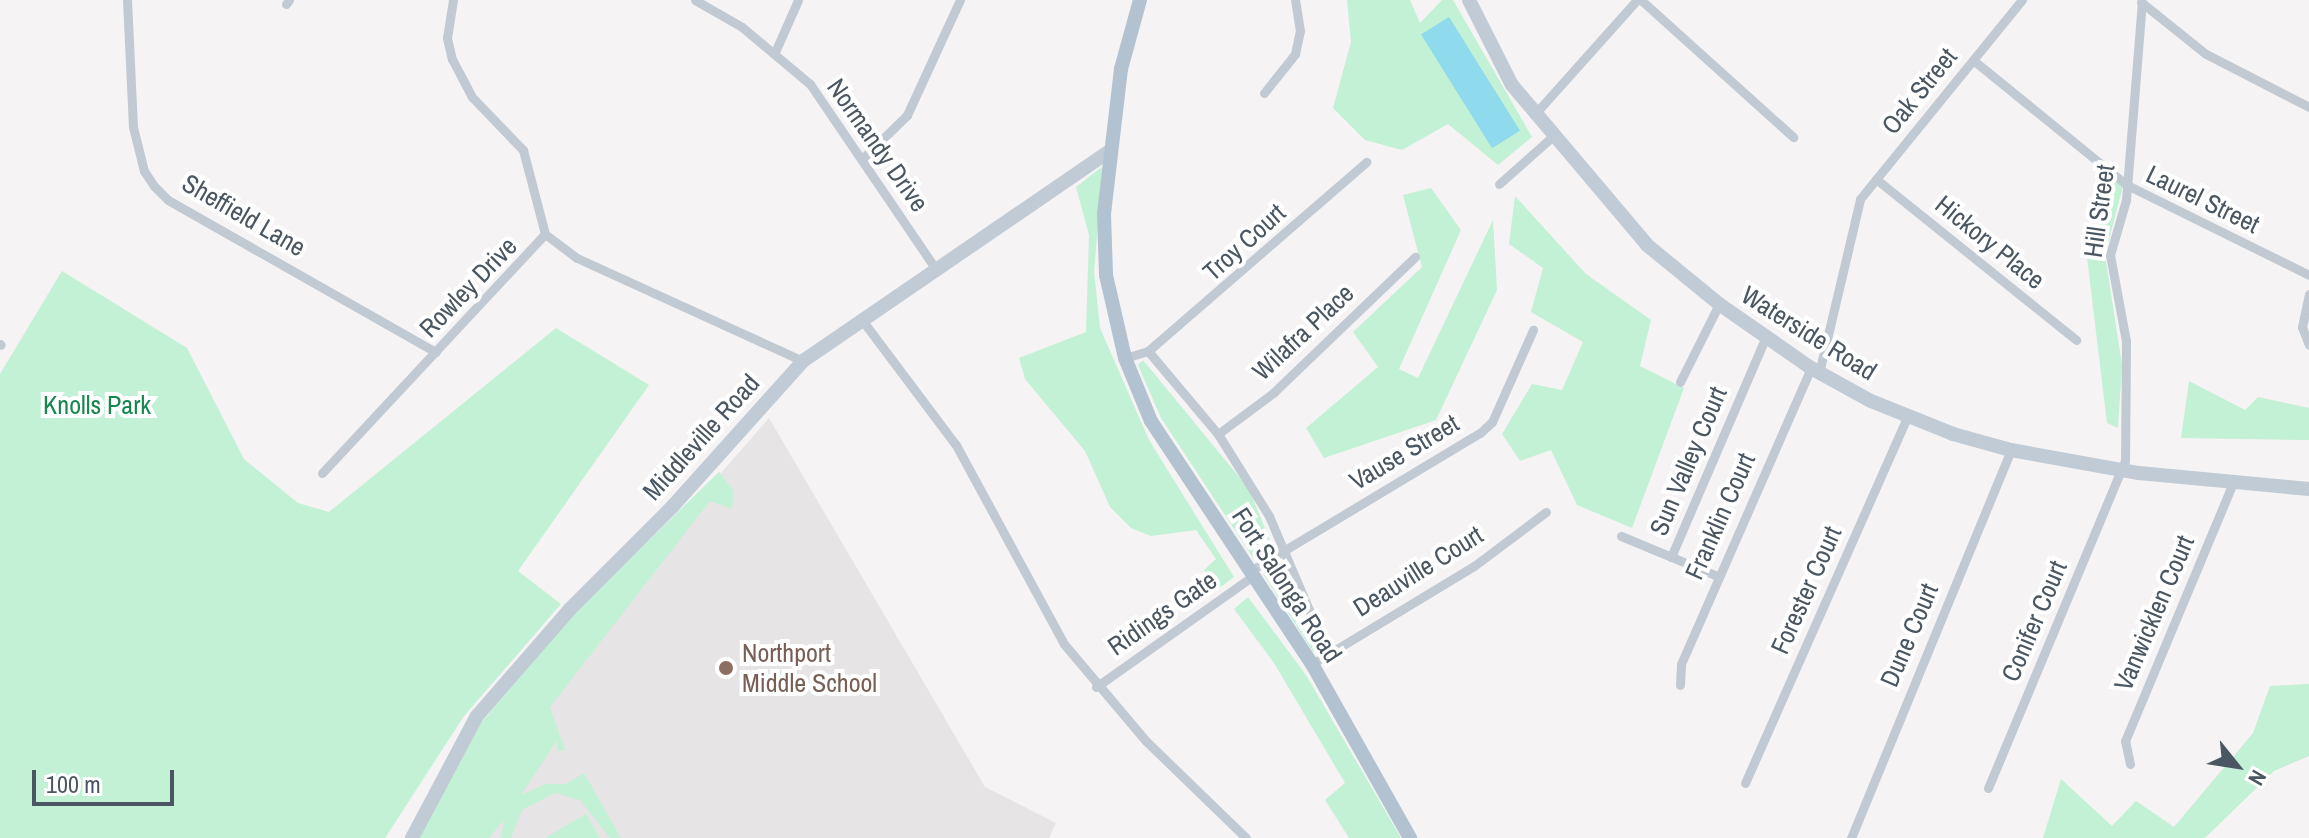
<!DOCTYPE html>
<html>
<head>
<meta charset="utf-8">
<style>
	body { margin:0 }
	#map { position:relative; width:2309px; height:838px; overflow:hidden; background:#f5f3f3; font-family:"Archivo Narrow",sans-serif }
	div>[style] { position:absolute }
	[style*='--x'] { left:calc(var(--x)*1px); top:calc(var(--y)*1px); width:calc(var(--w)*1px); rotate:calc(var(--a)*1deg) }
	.education>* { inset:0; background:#e6e4e5 }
	.green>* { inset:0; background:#c3f1d5 }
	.water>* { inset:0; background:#90daee; transform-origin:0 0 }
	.street>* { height:9px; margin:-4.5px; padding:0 4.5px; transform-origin:4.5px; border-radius:4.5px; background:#c1cad2 }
	.secondary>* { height:14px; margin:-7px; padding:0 7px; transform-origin:7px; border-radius:7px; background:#c1cbd6 }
	.primary>* { height:14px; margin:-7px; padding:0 7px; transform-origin:7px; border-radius:7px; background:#b3c2d1 }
	.dots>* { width:22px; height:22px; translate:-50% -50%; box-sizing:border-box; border:4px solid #fff; border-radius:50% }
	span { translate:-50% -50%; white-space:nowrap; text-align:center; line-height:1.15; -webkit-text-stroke:8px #fff; paint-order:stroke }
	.street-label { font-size:26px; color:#4a5661 }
	.park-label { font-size:26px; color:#17864f }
	.education-label { font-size:26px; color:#785e54 }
	.left { translate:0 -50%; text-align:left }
	.north { position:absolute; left:2197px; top:726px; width:80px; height:80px; -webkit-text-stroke:6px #fff; paint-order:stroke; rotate:120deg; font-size:22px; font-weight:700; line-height:32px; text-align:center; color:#4a5661 }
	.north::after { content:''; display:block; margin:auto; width:28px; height:36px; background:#4a5661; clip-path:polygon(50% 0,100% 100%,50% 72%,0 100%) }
	.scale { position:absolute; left:32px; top:770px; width:142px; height:36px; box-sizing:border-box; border:4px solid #4a5661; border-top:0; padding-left:10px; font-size:24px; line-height:28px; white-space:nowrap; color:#4a5661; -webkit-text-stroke:6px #fff; paint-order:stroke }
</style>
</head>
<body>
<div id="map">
	<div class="education">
		<div style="clip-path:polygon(769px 418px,985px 787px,1056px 823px,1049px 838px,427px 838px,687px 512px)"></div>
	</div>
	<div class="green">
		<div style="clip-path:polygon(1347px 0,1410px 0,1420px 23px,1442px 0,1453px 0,1532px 137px,1498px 165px,1448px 124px,1402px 150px,1365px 140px,1333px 108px,1351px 42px)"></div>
		<div style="clip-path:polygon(1103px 166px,1094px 271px,1100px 328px,1149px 440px,1234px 577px,1213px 593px,1204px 570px,1216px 559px,1196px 530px,1151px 536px,1131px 528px,1110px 507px,1085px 451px,1025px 379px,1019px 358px,1086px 332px,1089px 235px,1076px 187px)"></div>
		<div style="clip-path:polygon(2109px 177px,2123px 186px,2105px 255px,2122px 365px,2118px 428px,2107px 423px,2086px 249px,2109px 200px)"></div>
		<div style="clip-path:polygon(1431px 188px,1461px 230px,1399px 369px,1418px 378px,1493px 220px,1497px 290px,1436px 420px,1324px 458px,1306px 428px,1378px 367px,1353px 332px,1422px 267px,1403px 195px)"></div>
		<div style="clip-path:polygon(1515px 196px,1586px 274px,1651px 320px,1640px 366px,1684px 388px,1632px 528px,1577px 505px,1551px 450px,1520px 461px,1502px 434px,1532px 384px,1562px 390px,1583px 342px,1531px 312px,1543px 268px,1509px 244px)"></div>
		<div style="clip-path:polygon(62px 271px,187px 348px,244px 459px,298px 503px,329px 512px,556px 328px,649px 385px,518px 571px,561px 604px,464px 716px,385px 838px,0 838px,0 374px)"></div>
		<div style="clip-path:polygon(1143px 360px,1249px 489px,1273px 548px,1254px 559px,1161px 418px,1138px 365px)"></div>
		<div style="clip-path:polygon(2189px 381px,2245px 410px,2258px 397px,2309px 408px,2309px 440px,2181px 438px)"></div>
		<div style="clip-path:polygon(719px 472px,734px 491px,732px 509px,710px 501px,550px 707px,565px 750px,557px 751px,558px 739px,521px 795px,546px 784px,566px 784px,584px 773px,621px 838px,610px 838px,580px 800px,555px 793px,522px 810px,511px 838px,501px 838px,504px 819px,489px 838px,419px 838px,481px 723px,575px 612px)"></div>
		<div style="clip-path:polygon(1280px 563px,1317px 649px,1313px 652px,1263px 574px)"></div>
		<div style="clip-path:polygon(1248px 597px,1306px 675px,1401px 838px,1349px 838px,1325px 800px,1345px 783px,1274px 663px,1234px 609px)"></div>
		<div style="clip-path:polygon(2309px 684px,2309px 756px,2274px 771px,2205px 838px,2043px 838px,2061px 779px,2112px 826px,2136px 801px,2174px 827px,2253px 733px,2270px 686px)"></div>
		<div style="clip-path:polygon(586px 814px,600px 838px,545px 838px)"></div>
	</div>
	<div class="water">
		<div style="left:1449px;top:17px;width:134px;height:33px;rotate:58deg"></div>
	</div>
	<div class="street">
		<div style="--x:127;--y:0;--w:127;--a:87.3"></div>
		<div style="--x:133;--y:127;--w:45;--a:76"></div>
		<div style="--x:144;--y:171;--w:18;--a:56"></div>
		<div style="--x:154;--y:186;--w:20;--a:45"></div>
		<div style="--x:168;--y:200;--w:308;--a:29.6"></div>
		<div style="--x:453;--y:0;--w:38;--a:99"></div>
		<div style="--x:447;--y:38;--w:22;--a:77"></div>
		<div style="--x:452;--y:59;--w:43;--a:62.2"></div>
		<div style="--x:472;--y:97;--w:74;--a:46.1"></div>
		<div style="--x:523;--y:150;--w:87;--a:75.3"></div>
		<div style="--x:695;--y:0;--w:54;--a:29.9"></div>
		<div style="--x:742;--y:27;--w:89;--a:40"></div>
		<div style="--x:810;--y:84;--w:226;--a:55.8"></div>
		<div style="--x:1641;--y:0;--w:205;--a:42"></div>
		<div style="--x:2141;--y:2;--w:83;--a:38.7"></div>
		<div style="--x:2206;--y:54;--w:116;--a:27.2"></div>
		<div style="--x:286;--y:4;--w:5;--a:-53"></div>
		<div style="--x:775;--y:52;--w:57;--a:-66.1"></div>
		<div style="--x:1973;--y:60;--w:198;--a:39.1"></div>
		<div style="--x:2127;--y:185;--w:203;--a:26.3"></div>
		<div style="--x:1264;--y:93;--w:50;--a:-51.5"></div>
		<div style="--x:1295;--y:54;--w:24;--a:-78"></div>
		<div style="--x:1300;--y:31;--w:31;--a:-99"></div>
		<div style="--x:1534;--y:115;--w:154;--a:-48.2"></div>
		<div style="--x:863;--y:158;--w:62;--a:-44.3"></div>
		<div style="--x:907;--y:115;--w:127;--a:-65.3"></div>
		<div style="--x:1876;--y:179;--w:257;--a:38.8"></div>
		<div style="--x:1499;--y:184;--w:71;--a:-41.6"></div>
		<div style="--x:2309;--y:294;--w:34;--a:102"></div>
		<div style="--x:2302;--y:327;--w:19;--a:69"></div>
		<div style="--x:862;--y:320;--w:156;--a:53.1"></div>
		<div style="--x:956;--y:445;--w:226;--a:61.5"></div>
		<div style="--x:1064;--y:644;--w:127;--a:49.8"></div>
		<div style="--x:1146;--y:741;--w:139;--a:44.1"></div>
		<div style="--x:0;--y:344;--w:1;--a:45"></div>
		<div style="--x:1148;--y:351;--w:289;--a:-40.9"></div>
		<div style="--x:1125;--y:358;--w:24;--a:-17"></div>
		<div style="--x:1148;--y:351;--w:109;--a:49.9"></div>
		<div style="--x:1218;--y:434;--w:97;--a:58.1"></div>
		<div style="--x:1269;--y:516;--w:150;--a:66.9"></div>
		<div style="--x:1819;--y:373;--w:179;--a:-76.7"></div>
		<div style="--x:1860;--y:199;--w:257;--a:-50.9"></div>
		<div style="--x:1680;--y:382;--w:87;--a:-63.4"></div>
		<div style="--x:1218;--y:434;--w:69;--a:-36.7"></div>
		<div style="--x:1273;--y:393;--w:197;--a:-43.8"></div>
		<div style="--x:322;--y:473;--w:327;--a:-47"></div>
		<div style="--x:545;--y:234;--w:40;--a:37"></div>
		<div style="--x:577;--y:258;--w:248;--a:24.5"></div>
		<div style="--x:1621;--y:536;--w:104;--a:22.6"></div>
		<div style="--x:1671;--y:557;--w:241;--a:-66.7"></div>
		<div style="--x:1250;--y:571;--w:268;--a:-31"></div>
		<div style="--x:1480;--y:433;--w:16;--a:-43"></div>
		<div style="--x:1492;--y:422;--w:101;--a:-66"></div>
		<div style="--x:1312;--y:664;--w:189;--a:-31.2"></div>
		<div style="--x:1474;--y:566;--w:90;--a:-36.9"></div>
		<div style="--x:1680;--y:685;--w:21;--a:-87"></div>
		<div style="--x:1681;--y:664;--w:323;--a:-66.3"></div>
		<div style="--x:1096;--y:687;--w:192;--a:-35.3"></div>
		<div style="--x:2130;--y:764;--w:24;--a:-102"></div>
		<div style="--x:2125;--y:741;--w:282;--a:-67.3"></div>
		<div style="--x:1745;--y:783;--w:402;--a:-66.1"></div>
		<div style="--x:1988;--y:788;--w:355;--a:-67.3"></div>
		<div style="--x:2125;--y:461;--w:120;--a:-89.5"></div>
		<div style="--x:2126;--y:341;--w:87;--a:-100.5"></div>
		<div style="--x:2110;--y:255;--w:57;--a:-73.8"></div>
		<div style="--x:2126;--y:200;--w:198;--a:-85.4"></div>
		<div style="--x:1851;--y:838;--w:420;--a:-67.6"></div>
	</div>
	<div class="secondary">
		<div style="--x:1469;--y:0;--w:95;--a:63.2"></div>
		<div style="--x:1512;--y:85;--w:209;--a:49.8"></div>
		<div style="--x:1647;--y:245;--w:93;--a:39.3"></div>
		<div style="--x:1719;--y:304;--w:112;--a:34.8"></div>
		<div style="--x:1811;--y:368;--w:68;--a:28.8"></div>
		<div style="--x:1871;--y:401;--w:88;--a:21.9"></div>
		<div style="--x:1953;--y:434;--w:60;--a:15.4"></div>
		<div style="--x:2011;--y:450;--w:130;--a:10.2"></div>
		<div style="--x:2139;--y:473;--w:171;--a:5.4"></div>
		<div style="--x:412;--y:838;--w:138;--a:-62"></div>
		<div style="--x:477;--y:716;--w:140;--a:-49"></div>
		<div style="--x:569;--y:610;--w:147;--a:-45"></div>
		<div style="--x:673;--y:506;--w:195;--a:-48.1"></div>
		<div style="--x:803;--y:361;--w:372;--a:-34.4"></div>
	</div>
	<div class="primary">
		<div style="--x:1140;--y:0;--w:72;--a:105.4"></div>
		<div style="--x:1121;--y:69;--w:146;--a:96.7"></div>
		<div style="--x:1104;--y:214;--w:61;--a:88.1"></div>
		<div style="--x:1106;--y:275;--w:85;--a:77.1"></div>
		<div style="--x:1125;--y:358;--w:68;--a:67.6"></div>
		<div style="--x:1151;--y:421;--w:291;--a:56.5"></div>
		<div style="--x:1312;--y:664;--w:200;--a:60.6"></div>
	</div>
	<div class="dots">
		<div style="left:726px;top:668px;background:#8d6e63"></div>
	</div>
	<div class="street-label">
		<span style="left:1919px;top:91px;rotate:-51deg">Oak Street</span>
		<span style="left:878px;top:145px;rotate:55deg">Normandy Drive</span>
		<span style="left:2203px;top:199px;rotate:26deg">Laurel Street</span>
		<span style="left:2099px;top:211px;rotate:-82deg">Hill Street</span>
		<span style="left:244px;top:215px;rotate:30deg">Sheffield Lane</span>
		<span style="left:1244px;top:242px;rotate:-42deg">Troy Court</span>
		<span style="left:1990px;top:242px;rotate:39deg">Hickory Place</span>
		<span style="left:468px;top:287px;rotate:-46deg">Rowley Drive</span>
		<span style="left:1303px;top:332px;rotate:-43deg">Wilafra Place</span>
		<span style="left:1809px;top:333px;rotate:32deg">Waterside Road</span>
		<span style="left:701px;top:437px;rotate:-48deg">Middleville Road</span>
		<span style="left:1404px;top:452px;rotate:-31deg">Vause Street</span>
		<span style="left:1688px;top:461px;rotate:-67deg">Sun Valley Court</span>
		<span style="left:1720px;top:516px;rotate:-66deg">Franklin Court</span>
		<span style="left:1418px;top:571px;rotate:-32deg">Deauville Court</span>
		<span style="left:1287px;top:585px;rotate:57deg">Fort Salonga Road</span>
		<span style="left:1806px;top:590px;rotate:-66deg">Forester Court</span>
		<span style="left:1162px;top:613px;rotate:-35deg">Ridings Gate</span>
		<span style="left:2154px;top:613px;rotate:-67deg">Vanwicklen Court</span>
		<span style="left:2034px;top:621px;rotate:-67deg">Conifer Court</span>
		<span style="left:1909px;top:635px;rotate:-67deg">Dune Court</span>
	</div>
	<div class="park-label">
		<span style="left:97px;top:405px">Knolls Park</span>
	</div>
	<div class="education-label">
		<span class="left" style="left:742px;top:668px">Northport<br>Middle School</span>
	</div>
	<div class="north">N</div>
	<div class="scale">100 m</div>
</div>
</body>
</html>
